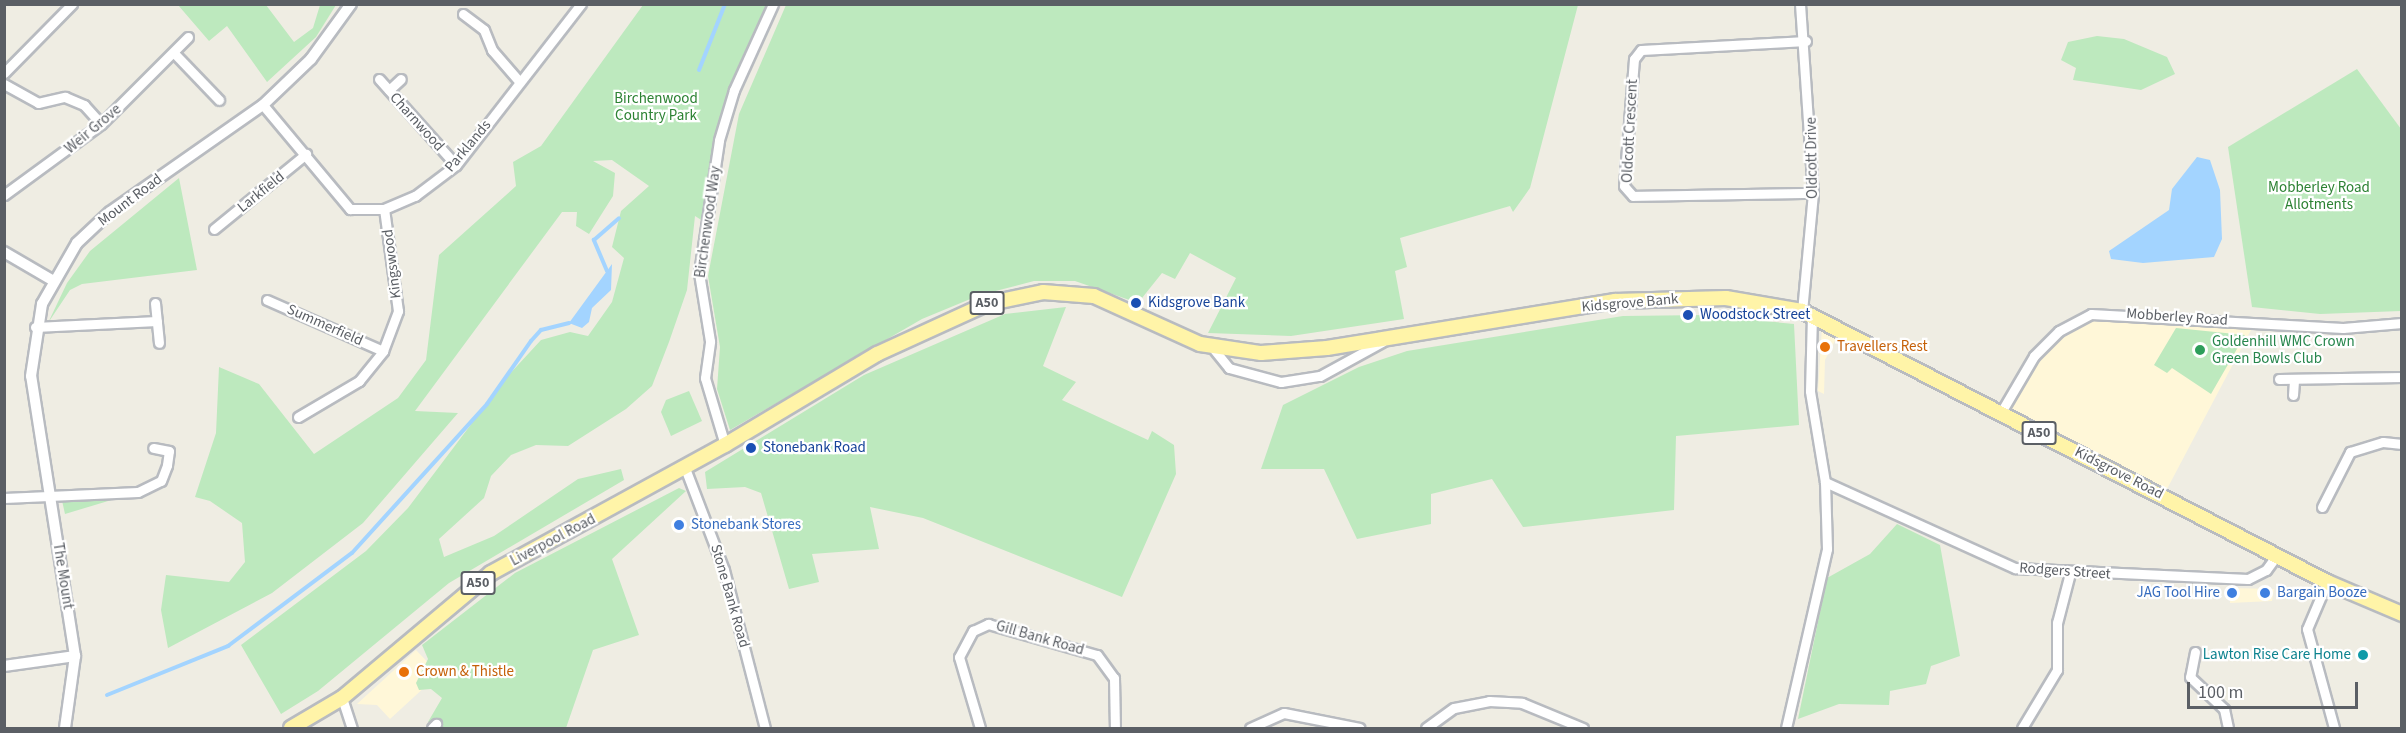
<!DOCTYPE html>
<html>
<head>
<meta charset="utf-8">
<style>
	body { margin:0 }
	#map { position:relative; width:2406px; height:733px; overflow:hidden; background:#efede3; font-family:"Source Sans 3",sans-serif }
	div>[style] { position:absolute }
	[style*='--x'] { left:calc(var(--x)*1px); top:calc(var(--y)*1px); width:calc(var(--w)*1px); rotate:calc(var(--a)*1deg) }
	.commercial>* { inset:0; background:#fff7d8 }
	.green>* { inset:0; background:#bde9be }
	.water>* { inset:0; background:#a3d4ff }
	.stream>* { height:4px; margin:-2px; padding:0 2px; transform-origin:2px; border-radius:2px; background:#a3d4ff }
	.roads { filter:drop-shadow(2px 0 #b8bbc0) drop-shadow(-2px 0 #b8bbc0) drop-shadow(0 2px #b8bbc0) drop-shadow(0 -2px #b8bbc0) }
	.minor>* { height:9px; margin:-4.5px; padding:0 4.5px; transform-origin:4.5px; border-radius:4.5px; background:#fff }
	.tertiary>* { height:10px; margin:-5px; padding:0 5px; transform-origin:5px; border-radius:5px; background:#fff }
	.primary>* { height:14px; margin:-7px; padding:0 7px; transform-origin:7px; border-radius:7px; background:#fff4a8 }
	.dots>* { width:16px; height:16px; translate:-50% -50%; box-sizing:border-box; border:3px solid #fff; border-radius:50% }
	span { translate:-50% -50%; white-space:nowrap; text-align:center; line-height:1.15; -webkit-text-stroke:4.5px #fff; paint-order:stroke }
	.shield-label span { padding:2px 4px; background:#fff; border:2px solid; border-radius:4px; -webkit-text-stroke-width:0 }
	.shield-label { font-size:14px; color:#5b5f65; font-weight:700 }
	.park-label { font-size:15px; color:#2c8233 }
	.street-label { font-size:15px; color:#5b5f65 }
	.transit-label { font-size:15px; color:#164399 }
	.left { translate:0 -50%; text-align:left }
	.leisure-label { font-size:15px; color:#27864d }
	.food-label { font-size:15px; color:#c56008 }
	.shop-label { font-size:15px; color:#366cbe }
	.right { translate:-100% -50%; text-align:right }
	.culture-label { font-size:15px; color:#0d838f }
	.frame { position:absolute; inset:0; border:6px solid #5b5f65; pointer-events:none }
	.scale { position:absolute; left:2187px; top:682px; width:171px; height:27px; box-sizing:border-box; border:3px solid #5b5f65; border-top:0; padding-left:8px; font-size:18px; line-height:21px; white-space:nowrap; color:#5b5f65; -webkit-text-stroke:4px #fff; paint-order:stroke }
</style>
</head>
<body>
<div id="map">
	<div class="commercial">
		<div style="clip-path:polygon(2098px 319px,2251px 330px,2167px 489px,2007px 412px,2038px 357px,2069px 331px)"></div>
		<div style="clip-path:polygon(1822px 326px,1838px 335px,1825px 360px,1824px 394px,1818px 391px)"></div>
		<div style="clip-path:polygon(2231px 588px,2274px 589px,2272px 601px,2230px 603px)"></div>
		<div style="clip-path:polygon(416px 650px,439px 674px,390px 719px,377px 705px,357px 704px)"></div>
	</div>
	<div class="green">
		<div style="clip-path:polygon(178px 5px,266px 5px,294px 42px,313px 28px,320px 5px,336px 5px,316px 37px,267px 82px,227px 26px,209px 41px)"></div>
		<div style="clip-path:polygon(643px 5px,773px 5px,733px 94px,706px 223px,695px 216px,687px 290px,669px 342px,652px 386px,626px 409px,568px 446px,536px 445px,511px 455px,491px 476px,484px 498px,439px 539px,444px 557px,494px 536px,578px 479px,621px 469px,624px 480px,449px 583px,318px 691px,281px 714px,241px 645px,366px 551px,408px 508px,506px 378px,541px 340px,570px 332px,588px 336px,612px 302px,624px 258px,612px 247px,621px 211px,649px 186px,612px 160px,593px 161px,615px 173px,613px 196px,589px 234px,576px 226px,577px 212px,562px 212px,415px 411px,458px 413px,363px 523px,272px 593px,168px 648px,161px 610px,166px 575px,229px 582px,245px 562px,242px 523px,210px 501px,195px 497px,216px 433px,219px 367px,259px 384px,314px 454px,398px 398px,426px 360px,439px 255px,516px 186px,513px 162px,541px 146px)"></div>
		<div style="clip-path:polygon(786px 5px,786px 4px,1578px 5px,1530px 188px,1513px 212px,1510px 206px,1400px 238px,1407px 267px,1395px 271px,1404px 319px,1291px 336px,1208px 333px,1236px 278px,1190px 253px,1175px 279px,1162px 273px,1138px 303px,1075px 281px,1034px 281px,980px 295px,922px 319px,730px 430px,717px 389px,720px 347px,708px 276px,739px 114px)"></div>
		<div style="clip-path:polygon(2097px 36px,2124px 39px,2167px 57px,2175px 74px,2141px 90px,2073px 80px,2076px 68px,2061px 60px,2068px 42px)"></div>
		<div style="clip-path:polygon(2357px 69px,2401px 129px,2401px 311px,2320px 314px,2252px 307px,2228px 147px)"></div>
		<div style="clip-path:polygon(179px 178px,197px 270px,82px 284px,70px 290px,48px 323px,67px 283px,90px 251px)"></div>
		<div style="clip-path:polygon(1066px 307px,1043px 366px,1076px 382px,1062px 400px,1148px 440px,1152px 431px,1174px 445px,1176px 474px,1122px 597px,923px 518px,870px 507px,879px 549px,812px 554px,819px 582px,789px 589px,761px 493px,745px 487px,707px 489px,705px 472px,864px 375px,1005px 314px)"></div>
		<div style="clip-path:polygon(1705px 315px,1794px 324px,1799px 425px,1676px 436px,1674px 510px,1523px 527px,1492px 479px,1431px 494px,1431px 524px,1357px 539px,1324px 469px,1261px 469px,1283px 405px,1359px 367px,1407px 351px,1623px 316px)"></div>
		<div style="clip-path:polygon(2176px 328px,2245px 335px,2211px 394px,2172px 368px,2167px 373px,2154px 365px)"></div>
		<div style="clip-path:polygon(689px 391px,702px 421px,671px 436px,661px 412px,666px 400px)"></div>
		<div style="clip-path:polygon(679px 488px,686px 491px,612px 559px,639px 635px,593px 650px,566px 728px,436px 728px,428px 722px,442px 698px,431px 689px,419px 690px,416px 683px,428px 659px,422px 645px,515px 573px)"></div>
		<div style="clip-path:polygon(138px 492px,65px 514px,61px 496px)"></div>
		<div style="clip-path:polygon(1897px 524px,1940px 545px,1960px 656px,1931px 666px,1926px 684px,1890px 691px,1889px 705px,1839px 704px,1798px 719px,1827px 578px,1870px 554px)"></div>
	</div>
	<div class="water">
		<div style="clip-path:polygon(2197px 157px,2210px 160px,2220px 190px,2222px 239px,2214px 257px,2143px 263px,2111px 259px,2109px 251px,2169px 210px,2172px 189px)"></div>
		<div style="clip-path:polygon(612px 264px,611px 290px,592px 308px,589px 322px,582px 328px,569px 323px)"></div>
	</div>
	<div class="stream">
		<div style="--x:699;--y:70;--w:71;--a:-68.5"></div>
		<div style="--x:607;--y:271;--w:34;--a:-113"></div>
		<div style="--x:594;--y:240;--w:33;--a:-41"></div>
		<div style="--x:107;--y:695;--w:131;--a:-22"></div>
		<div style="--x:228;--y:646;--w:155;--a:-36.9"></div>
		<div style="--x:352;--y:553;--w:201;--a:-47.8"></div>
		<div style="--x:487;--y:404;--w:77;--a:-55.1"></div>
		<div style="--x:531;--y:341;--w:15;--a:-48"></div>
		<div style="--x:541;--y:330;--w:29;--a:-14"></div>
	</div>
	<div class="roads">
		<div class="minor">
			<div style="--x:1800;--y:4;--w:189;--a:86.1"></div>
			<div style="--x:1813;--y:193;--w:119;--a:95.3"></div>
			<div style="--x:463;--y:14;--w:26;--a:37"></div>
			<div style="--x:484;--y:30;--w:22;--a:68"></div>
			<div style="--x:492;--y:50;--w:40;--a:49"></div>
			<div style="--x:1806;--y:41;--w:165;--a:176.9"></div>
			<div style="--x:1641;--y:50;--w:11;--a:128"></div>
			<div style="--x:1634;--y:59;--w:127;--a:94.5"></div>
			<div style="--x:1624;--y:186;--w:13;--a:48"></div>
			<div style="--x:1633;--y:196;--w:180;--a:-1"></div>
			<div style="--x:174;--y:53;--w:65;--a:46.2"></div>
			<div style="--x:4;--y:73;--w:97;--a:-45.4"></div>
			<div style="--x:379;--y:79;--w:115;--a:48.2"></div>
			<div style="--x:4;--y:84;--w:39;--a:29"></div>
			<div style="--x:38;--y:103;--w:28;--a:-13"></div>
			<div style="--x:65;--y:97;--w:21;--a:23"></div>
			<div style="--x:84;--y:105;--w:25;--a:48"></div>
			<div style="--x:389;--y:90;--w:16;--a:-43"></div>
			<div style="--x:263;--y:105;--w:136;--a:50.1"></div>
			<div style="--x:350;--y:209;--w:34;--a:0"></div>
			<div style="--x:384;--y:209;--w:34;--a:-23"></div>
			<div style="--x:415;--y:196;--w:51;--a:-37.1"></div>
			<div style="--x:456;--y:165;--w:204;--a:-52.2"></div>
			<div style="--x:4;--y:195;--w:120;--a:-36.2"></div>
			<div style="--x:101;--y:124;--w:123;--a:-45"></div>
			<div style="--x:214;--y:229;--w:119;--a:-39.2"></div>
			<div style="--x:267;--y:300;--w:127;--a:23.7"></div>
			<div style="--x:155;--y:303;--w:40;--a:84.3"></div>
			<div style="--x:35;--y:327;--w:122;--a:-2.8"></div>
			<div style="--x:1212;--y:347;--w:27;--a:51"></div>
			<div style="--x:1229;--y:368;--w:54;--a:15.1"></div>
			<div style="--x:1281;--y:382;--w:39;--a:-9"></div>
			<div style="--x:1320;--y:376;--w:71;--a:-28.7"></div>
			<div style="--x:2279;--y:379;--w:123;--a:-0.9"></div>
			<div style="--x:2293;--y:395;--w:15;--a:-86"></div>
			<div style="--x:2000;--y:414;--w:67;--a:-59.6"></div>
			<div style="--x:2034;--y:356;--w:35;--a:-45"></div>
			<div style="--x:2059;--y:331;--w:36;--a:-28"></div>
			<div style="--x:2091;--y:314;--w:252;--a:3.2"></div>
			<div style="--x:2343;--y:328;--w:59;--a:-4.8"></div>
			<div style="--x:298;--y:417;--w:71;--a:-30.5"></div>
			<div style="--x:359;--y:381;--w:38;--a:-51"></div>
			<div style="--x:383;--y:351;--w:43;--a:-69.4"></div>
			<div style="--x:398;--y:311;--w:103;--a:-97.8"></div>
			<div style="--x:725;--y:445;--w:70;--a:-106.6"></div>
			<div style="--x:705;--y:378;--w:37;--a:-82"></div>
			<div style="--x:710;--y:341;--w:69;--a:-99.2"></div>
			<div style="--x:699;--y:273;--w:134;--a:-81.4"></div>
			<div style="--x:719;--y:140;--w:52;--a:-73.3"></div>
			<div style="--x:734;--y:90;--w:94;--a:-65.6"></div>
			<div style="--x:685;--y:468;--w:109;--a:69.1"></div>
			<div style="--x:724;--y:570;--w:163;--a:75.5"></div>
			<div style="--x:1825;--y:482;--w:209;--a:24.4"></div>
			<div style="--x:2015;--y:568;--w:233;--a:2.7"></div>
			<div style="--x:2248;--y:579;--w:20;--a:-27"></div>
			<div style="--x:2266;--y:570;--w:17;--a:-54"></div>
			<div style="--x:4;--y:498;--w:134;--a:-2.6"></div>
			<div style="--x:138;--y:492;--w:25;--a:-26"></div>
			<div style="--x:161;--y:481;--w:17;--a:-69"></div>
			<div style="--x:167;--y:465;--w:14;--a:-82"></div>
			<div style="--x:169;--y:451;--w:16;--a:-169"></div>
			<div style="--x:2322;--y:507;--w:62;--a:-63"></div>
			<div style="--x:2350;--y:452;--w:34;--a:-17"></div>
			<div style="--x:2383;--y:442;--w:19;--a:6"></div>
			<div style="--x:2327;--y:582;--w:51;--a:113.1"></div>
			<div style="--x:2307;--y:629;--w:103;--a:74.7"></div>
			<div style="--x:2195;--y:652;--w:25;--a:101"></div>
			<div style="--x:2190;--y:677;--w:47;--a:43.3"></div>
			<div style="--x:2224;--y:709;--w:19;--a:78"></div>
			<div style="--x:342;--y:698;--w:32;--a:72"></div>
			<div style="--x:432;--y:728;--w:6;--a:-45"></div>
			<div style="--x:980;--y:728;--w:74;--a:-106.5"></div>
			<div style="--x:959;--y:657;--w:30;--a:-62"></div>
			<div style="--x:973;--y:631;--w:17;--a:-25"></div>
			<div style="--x:988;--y:624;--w:113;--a:15.9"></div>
			<div style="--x:1097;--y:655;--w:29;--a:54"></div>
			<div style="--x:1114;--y:678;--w:50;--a:88.9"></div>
			<div style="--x:1250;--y:728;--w:37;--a:-24"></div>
			<div style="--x:1284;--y:713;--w:77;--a:11.2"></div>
			<div style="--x:1426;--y:728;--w:34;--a:-36"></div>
			<div style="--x:1454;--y:708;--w:36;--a:-11"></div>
			<div style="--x:1489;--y:701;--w:33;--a:3"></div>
			<div style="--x:1522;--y:703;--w:66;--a:22.3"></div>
			<div style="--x:1786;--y:728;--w:184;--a:-77.1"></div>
			<div style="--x:1827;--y:549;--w:67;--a:-91.7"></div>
			<div style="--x:1825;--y:482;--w:92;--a:-99.4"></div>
			<div style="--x:1810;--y:391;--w:78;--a:-88.5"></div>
			<div style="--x:2022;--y:728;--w:68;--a:-58.9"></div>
			<div style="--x:2057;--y:670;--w:47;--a:-90"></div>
			<div style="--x:2057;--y:623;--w:52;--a:-75.4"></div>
		</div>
		<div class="tertiary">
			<div style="--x:4;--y:252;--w:56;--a:30.3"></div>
			<div style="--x:4;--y:666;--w:72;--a:-8"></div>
			<div style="--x:65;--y:728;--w:73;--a:-82.1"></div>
			<div style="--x:75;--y:656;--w:283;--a:-98.9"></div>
			<div style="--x:31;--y:376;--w:73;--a:-81.3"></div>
			<div style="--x:42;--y:304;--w:70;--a:-60.2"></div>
			<div style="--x:77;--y:243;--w:45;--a:-43.2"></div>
			<div style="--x:110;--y:212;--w:187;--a:-35"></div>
			<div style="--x:263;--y:105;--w:66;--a:-43.8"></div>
			<div style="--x:311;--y:59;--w:68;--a:-54"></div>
		</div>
		<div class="primary">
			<div style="--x:291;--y:728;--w:59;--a:-30.5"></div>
			<div style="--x:342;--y:698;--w:194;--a:-40"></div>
			<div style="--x:491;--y:573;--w:267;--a:-28.7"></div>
			<div style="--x:725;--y:445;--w:177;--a:-30.9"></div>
			<div style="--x:877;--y:354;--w:120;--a:-24.6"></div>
			<div style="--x:986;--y:304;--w:58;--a:-11.9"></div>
			<div style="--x:1043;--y:292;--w:51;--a:4.5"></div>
			<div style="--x:1094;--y:296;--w:116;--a:24.4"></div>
			<div style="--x:1200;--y:344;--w:62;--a:8.4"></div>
			<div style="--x:1261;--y:353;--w:66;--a:-4.3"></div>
			<div style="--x:1327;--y:348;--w:292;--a:-9.3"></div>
			<div style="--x:1615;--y:301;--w:111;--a:-1.5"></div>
			<div style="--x:1726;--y:298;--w:77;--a:9.7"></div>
			<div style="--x:1802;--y:311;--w:591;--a:27.3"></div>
			<div style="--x:2327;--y:582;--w:82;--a:23.1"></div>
		</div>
	</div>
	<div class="dots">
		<div style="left:1136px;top:303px;background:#1a4fb4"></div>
		<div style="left:1688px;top:315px;background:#1a4fb4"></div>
		<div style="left:1825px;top:347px;background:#e8710a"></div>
		<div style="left:2200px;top:350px;background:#2e9e5b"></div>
		<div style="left:751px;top:448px;background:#1a4fb4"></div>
		<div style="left:679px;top:525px;background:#3f7fe0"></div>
		<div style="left:2232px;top:593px;background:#3f7fe0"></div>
		<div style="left:2265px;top:593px;background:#3f7fe0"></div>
		<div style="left:2363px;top:655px;background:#0f9aa8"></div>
		<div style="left:404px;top:672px;background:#e8710a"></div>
	</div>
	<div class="shield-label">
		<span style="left:987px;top:303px">A50</span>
		<span style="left:2039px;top:433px">A50</span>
		<span style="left:478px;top:583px">A50</span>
	</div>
	<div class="park-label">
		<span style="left:656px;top:107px">Birchenwood<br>Country Park</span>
		<span style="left:2319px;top:196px">Mobberley Road<br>Allotments</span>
	</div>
	<div class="street-label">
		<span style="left:417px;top:122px;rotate:48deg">Charnwood</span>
		<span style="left:93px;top:129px;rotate:-40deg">Weir Grove</span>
		<span style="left:1630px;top:131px;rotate:-87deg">Oldcott Crescent</span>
		<span style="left:468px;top:146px;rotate:-50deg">Parklands</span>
		<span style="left:1812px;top:158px;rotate:-91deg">Oldcott Drive</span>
		<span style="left:261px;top:192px;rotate:-39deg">Larkfield</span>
		<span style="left:130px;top:200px;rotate:-37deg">Mount Road</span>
		<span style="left:708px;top:222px;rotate:-82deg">Birchenwood Way</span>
		<span style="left:392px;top:264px;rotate:-97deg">Kingswood</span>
		<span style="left:1630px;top:303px;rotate:-5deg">Kidsgrove Bank</span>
		<span style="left:2177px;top:317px;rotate:4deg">Mobberley Road</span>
		<span style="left:325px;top:325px;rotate:24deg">Summerfield</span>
		<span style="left:2119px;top:473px;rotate:27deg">Kidsgrove Road</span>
		<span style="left:553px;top:540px;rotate:-28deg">Liverpool Road</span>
		<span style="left:2065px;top:571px;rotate:4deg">Rodgers Street</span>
		<span style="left:63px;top:576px;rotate:81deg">The Mount</span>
		<span style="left:730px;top:596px;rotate:74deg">Stone Bank Road</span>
		<span style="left:1040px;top:638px;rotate:16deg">Gill Bank Road</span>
	</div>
	<div class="transit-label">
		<span class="left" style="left:1148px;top:303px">Kidsgrove Bank</span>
		<span class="left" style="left:1700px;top:315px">Woodstock Street</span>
		<span class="left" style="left:763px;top:448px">Stonebank Road</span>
	</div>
	<div class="leisure-label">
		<span class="left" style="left:2212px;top:350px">Goldenhill WMC Crown<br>Green Bowls Club</span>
	</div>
	<div class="food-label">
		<span class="left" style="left:1837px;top:347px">Travellers Rest</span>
		<span class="left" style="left:416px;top:672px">Crown &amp; Thistle</span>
	</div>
	<div class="shop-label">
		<span class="left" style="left:691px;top:525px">Stonebank Stores</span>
		<span class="right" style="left:2220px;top:593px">JAG Tool Hire</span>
		<span class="left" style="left:2277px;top:593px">Bargain Booze</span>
	</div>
	<div class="culture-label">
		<span class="right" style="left:2351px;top:655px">Lawton Rise Care Home</span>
	</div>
	<div class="frame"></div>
	<div class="scale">100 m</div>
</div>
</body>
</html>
